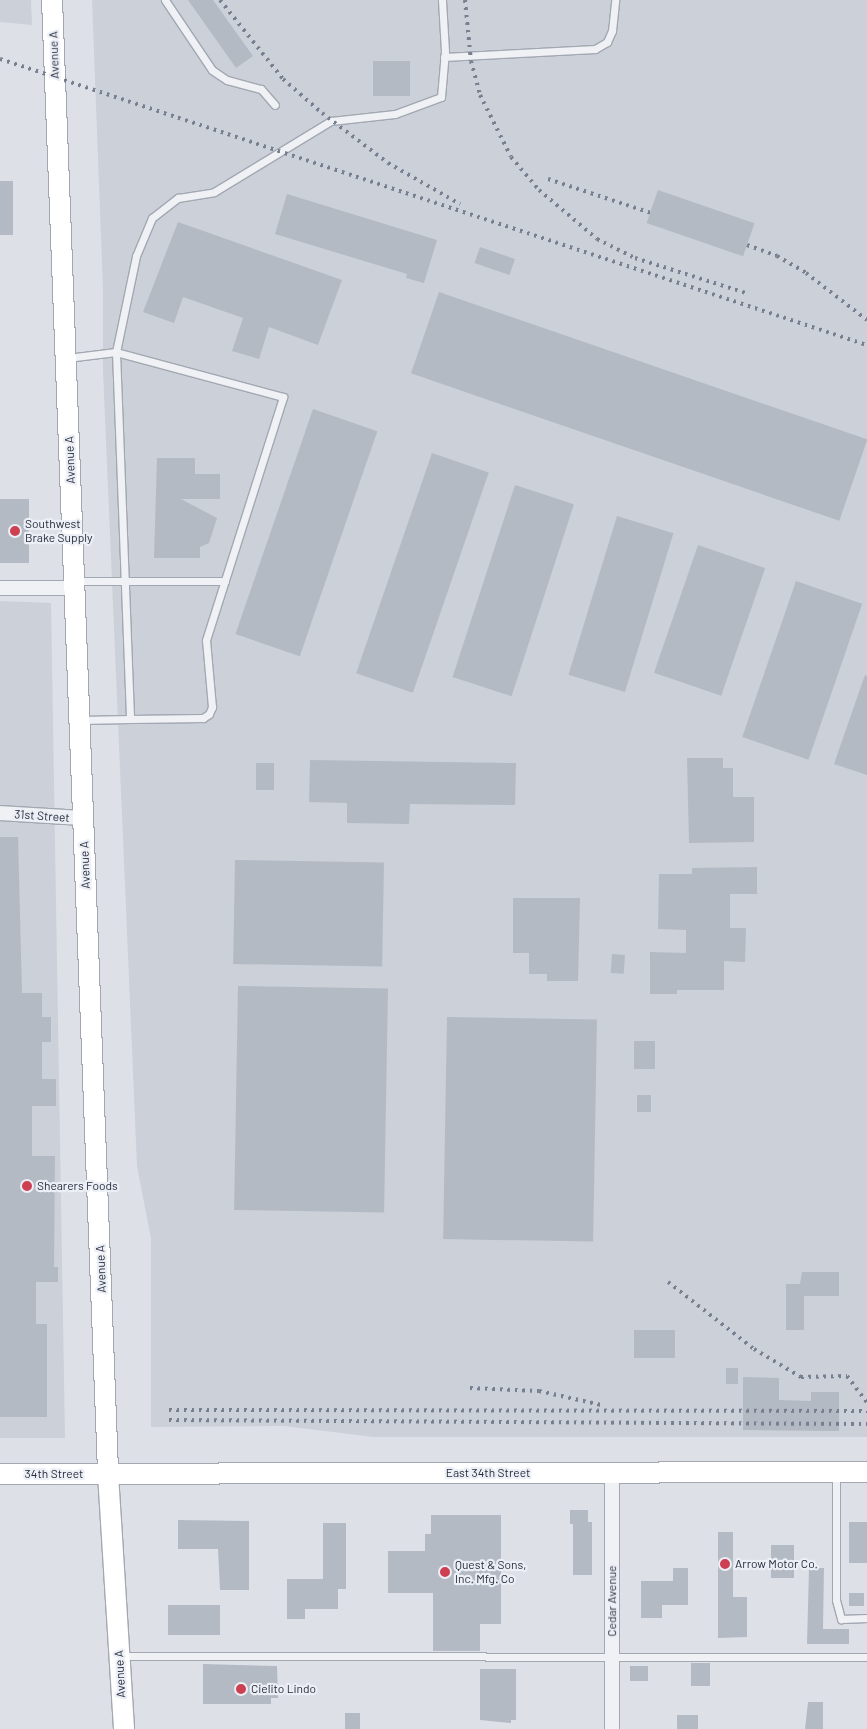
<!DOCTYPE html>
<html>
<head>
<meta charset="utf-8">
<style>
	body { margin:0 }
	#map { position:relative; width:867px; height:1729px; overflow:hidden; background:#dde1e7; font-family:Barlow,sans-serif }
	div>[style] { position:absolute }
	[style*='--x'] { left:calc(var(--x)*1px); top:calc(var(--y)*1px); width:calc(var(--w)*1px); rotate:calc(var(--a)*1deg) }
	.built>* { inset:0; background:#cbd0d9 }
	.building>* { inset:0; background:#b4bac4; transform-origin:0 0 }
	.roads { filter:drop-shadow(1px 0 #a2a8b1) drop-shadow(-1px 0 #a2a8b1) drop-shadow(0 1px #a2a8b1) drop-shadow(0 -1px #a2a8b1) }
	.service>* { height:7px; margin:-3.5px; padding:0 3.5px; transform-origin:3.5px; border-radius:3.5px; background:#eff1f5 }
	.minor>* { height:14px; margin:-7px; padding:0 7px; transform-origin:7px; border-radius:7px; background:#eff1f5 }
	.secondary>* { height:20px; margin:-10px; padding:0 10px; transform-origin:10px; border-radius:10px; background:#fff }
	.rail>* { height:4px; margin-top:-2px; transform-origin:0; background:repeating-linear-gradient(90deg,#768090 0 2.5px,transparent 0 7.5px) }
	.dots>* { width:14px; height:14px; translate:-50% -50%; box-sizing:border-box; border:2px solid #eceff5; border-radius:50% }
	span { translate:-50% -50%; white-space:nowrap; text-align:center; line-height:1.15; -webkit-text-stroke:4.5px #eceff5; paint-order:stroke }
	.street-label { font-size:12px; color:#262e3d }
	.poi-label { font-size:12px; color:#262e3d }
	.left { translate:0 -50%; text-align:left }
</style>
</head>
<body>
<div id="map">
	<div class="built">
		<div style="clip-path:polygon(0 0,31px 0,32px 25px,0 22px)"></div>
		<div style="clip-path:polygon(92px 0,867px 0,867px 1437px,374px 1437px,284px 1426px,151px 1427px,151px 1239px,137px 1166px,103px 371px,103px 290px)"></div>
		<div style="clip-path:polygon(0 601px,51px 603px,65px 1438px,0 1438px)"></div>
	</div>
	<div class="building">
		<div style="clip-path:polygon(188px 0,213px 0,253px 56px,236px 68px)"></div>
		<div style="left:373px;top:61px;width:37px;height:35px"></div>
		<div style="left:0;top:181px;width:13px;height:54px"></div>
		<div style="left:658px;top:190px;width:102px;height:35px;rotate:19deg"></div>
		<div style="clip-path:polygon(287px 194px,437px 240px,424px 283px,406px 278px,407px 274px,275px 234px)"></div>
		<div style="clip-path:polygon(178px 222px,342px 280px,318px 345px,269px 327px,259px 359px,232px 351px,243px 318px,183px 297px,174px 323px,143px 312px)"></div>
		<div style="left:480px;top:247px;width:37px;height:17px;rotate:19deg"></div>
		<div style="left:439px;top:292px;width:453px;height:86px;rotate:19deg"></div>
		<div style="left:313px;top:409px;width:68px;height:238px;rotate:19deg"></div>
		<div style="left:432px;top:453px;width:60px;height:233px;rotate:19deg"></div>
		<div style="clip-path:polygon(157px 458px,195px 458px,195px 474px,220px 474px,220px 499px,181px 499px,217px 518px,209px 543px,200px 547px,200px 558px,154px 558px)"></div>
		<div style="left:515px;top:485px;width:62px;height:202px;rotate:18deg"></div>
		<div style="left:0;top:499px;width:29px;height:64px"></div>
		<div style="left:617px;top:516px;width:59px;height:166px;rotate:17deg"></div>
		<div style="left:698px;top:545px;width:71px;height:135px;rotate:19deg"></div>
		<div style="left:796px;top:581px;width:70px;height:165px;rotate:19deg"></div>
		<div style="clip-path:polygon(865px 675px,867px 676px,867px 775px,834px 764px)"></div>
		<div style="clip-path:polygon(687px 758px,723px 758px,723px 768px,733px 768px,733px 797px,754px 797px,754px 842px,689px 843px)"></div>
		<div style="clip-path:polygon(310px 760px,516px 763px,515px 805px,410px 804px,409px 824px,347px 823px,347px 803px,309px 802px)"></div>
		<div style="left:256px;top:763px;width:18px;height:27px"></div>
		<div style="clip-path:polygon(0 837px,18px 837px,22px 993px,42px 993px,42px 1017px,51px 1017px,51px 1042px,42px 1042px,42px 1079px,56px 1079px,56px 1106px,32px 1106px,32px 1156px,55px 1156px,54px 1267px,58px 1267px,58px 1282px,36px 1282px,36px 1324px,47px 1324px,47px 1417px,0 1417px)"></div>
		<div style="left:235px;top:860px;width:149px;height:104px;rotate:1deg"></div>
		<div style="clip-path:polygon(757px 867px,757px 894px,730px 894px,730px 928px,746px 928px,745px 962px,724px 961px,724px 990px,677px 990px,677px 994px,650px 994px,650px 952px,686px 953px,686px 930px,658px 929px,659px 874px,692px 874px,692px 868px)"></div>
		<div style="clip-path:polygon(513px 898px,580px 898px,578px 981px,547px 981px,547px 974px,529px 974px,529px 953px,513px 953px)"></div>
		<div style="left:612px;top:954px;width:13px;height:19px;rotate:4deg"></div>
		<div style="left:238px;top:986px;width:150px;height:224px;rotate:1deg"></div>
		<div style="left:447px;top:1017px;width:150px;height:222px;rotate:1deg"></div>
		<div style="left:634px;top:1041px;width:21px;height:28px"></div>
		<div style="left:637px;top:1095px;width:14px;height:17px"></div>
		<div style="clip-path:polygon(802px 1272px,839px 1272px,839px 1296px,804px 1296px,804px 1330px,786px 1330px,786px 1284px,800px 1284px)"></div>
		<div style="left:675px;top:1330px;width:28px;height:41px;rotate:90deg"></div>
		<div style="left:726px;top:1368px;width:12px;height:16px"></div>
		<div style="clip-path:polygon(743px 1377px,779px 1378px,779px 1400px,811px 1401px,811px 1392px,839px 1392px,839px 1431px,743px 1430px)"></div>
		<div style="clip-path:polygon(570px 1510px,588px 1510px,588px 1522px,592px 1522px,592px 1575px,573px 1575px,573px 1524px,570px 1524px)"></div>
		<div style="clip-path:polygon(431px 1515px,501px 1515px,501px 1624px,480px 1624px,480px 1651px,433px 1651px,433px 1593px,388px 1593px,388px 1551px,425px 1551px,425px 1534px,431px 1534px)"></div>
		<div style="clip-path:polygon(178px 1520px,249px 1521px,249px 1590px,220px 1590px,218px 1549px,178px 1549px)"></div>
		<div style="left:849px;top:1522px;width:18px;height:41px"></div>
		<div style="clip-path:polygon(323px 1523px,346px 1523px,346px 1589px,338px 1589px,338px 1609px,305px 1609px,305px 1619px,287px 1619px,287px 1579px,323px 1579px)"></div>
		<div style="clip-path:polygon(718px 1532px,733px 1532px,733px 1597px,747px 1597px,747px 1637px,718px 1638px)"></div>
		<div style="left:771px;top:1545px;width:23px;height:33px"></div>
		<div style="clip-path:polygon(673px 1568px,688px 1568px,688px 1605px,662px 1605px,662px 1618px,641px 1618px,641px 1581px,673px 1581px)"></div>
		<div style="clip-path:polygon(809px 1568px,824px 1568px,823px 1629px,849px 1629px,849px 1644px,807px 1644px)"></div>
		<div style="left:849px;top:1593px;width:15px;height:13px"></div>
		<div style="left:168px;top:1605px;width:52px;height:30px"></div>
		<div style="left:691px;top:1663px;width:19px;height:23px"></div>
		<div style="clip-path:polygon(203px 1664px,277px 1666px,278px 1698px,271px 1698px,271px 1704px,203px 1704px)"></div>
		<div style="left:630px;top:1666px;width:18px;height:15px"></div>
		<div style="clip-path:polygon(480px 1669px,516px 1669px,516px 1720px,511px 1720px,511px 1723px,480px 1720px)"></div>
		<div style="clip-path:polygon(808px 1702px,823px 1702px,823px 1729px,805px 1729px)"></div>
		<div style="left:345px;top:1713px;width:15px;height:16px"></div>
		<div style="left:677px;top:1715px;width:21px;height:14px"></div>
	</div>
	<div class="roads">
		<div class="service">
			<div style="--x:165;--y:0;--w:84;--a:56.1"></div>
			<div style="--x:212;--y:70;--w:18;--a:34"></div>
			<div style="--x:227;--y:80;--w:35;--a:15"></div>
			<div style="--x:261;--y:89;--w:21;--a:49"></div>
			<div style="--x:444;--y:57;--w:151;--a:-3"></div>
			<div style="--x:595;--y:49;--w:14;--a:-30"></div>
			<div style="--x:607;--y:42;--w:12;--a:-66"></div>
			<div style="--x:612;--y:31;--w:31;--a:-84"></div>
			<div style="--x:67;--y:358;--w:49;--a:-7"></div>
			<div style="--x:116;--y:352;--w:98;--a:-78.2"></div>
			<div style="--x:136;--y:256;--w:41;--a:-67.2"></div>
			<div style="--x:152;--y:218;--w:33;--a:-38"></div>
			<div style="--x:178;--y:198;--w:36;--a:-9"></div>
			<div style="--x:214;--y:192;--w:137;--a:-31.3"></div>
			<div style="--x:331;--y:121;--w:64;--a:-6.2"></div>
			<div style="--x:395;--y:114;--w:49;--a:-20.3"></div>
			<div style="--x:441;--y:97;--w:46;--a:-85"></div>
			<div style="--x:445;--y:51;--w:51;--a:-93.4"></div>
			<div style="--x:75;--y:581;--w:150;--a:0"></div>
			<div style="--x:80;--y:720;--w:50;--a:-1.1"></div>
			<div style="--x:130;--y:719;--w:73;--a:-0.8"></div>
			<div style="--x:203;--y:718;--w:7;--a:-34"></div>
			<div style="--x:209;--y:714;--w:8;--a:-67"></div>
			<div style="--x:212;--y:707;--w:67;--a:-95.1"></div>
			<div style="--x:206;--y:640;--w:255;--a:-72.4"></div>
			<div style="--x:283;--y:397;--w:173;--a:-164.9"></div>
			<div style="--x:116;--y:352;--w:367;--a:87.8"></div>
			<div style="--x:836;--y:1474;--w:126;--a:90"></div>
			<div style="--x:836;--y:1600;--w:20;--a:75"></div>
			<div style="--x:841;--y:1619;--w:26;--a:-2"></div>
			<div style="--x:122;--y:1656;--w:745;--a:0.08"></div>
		</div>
		<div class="minor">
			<div style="--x:0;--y:588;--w:75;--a:0"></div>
			<div style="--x:0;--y:813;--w:84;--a:3.4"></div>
			<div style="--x:612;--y:1472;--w:257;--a:90"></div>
		</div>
		<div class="secondary">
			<div style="--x:52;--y:0;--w:1475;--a:87.82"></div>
			<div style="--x:108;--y:1474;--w:256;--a:86.4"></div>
			<div style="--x:0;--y:1474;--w:867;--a:-0.13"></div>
		</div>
	</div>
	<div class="rail">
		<div style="--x:220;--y:0;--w:101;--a:51.4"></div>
		<div style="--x:283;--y:79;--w:52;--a:41.1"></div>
		<div style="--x:322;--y:113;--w:83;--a:37.1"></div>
		<div style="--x:388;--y:163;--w:83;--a:29.7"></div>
		<div style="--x:465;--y:0;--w:61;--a:84.4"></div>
		<div style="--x:471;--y:61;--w:35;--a:75"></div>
		<div style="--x:480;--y:95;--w:69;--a:63.4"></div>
		<div style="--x:511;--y:157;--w:43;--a:49.7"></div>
		<div style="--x:539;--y:190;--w:76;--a:40.2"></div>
		<div style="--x:597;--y:239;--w:42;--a:26.6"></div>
		<div style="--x:635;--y:258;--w:116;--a:17.5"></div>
		<div style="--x:0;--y:59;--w:913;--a:18.26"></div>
		<div style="--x:548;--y:179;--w:108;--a:18.3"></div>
		<div style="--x:747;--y:245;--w:32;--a:20"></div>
		<div style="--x:777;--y:256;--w:34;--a:30"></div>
		<div style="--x:806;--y:273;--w:77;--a:37.6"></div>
		<div style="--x:668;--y:1282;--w:109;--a:37.9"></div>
		<div style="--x:754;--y:1349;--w:55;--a:30.8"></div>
		<div style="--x:801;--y:1377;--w:46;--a:-1.2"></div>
		<div style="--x:847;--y:1376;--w:34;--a:53"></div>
		<div style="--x:470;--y:1388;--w:69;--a:2.5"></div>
		<div style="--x:539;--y:1391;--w:64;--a:12.7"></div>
		<div style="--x:169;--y:1410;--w:698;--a:0.08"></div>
		<div style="--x:169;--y:1420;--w:698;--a:0.33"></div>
	</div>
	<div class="dots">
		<div style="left:15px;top:531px;background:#cd4052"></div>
		<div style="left:27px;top:1186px;background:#cd4052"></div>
		<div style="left:725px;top:1564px;background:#cd4052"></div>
		<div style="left:445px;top:1572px;background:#cd4052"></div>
		<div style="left:241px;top:1689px;background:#cd4052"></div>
	</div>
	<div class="street-label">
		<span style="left:54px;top:55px;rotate:-92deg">Avenue A</span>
		<span style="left:70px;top:460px;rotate:-92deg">Avenue A</span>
		<span style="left:42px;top:816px;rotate:4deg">31st Street</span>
		<span style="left:85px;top:865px;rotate:-92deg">Avenue A</span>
		<span style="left:101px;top:1269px;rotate:-92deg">Avenue A</span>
		<span style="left:488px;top:1473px">East 34th Street</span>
		<span style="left:54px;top:1474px">34th Street</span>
		<span style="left:612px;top:1601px;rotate:-90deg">Cedar Avenue</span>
		<span style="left:120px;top:1674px;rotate:-93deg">Avenue A</span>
	</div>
	<div class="poi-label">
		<span class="left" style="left:25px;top:531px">Southwest<br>Brake Supply</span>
		<span class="left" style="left:37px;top:1186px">Shearers Foods</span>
		<span class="left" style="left:735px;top:1564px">Arrow Motor Co.</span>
		<span class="left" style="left:455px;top:1572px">Quest &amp; Sons,<br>Inc. Mfg. Co</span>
		<span class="left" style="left:251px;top:1689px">Cielito Lindo</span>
	</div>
</div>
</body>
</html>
